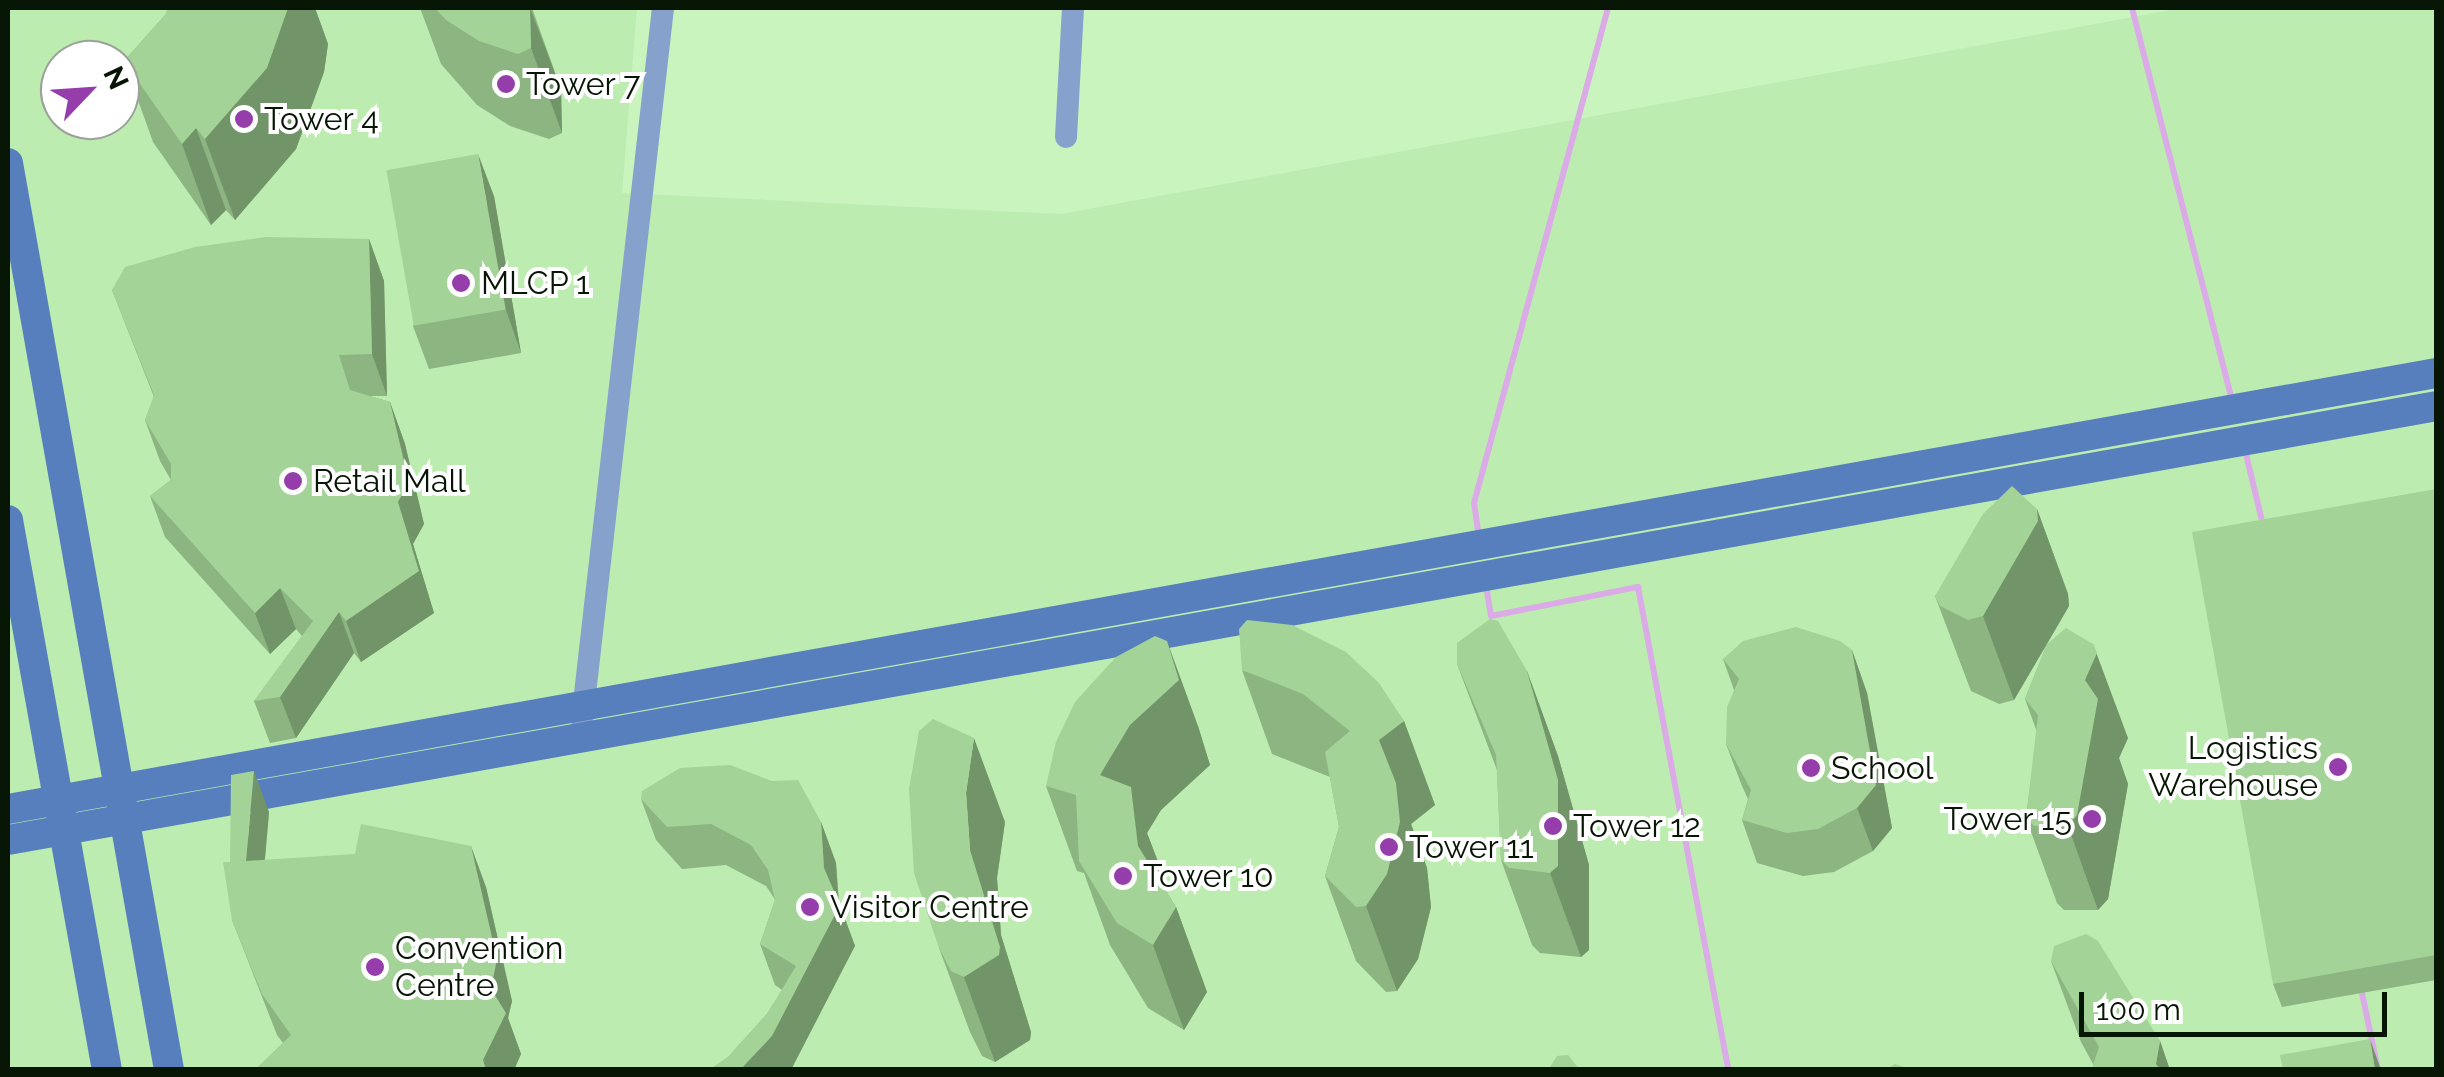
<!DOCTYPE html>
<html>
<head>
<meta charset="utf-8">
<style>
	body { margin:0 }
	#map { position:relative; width:2444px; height:1077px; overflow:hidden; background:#c9f4be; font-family:Raleway,sans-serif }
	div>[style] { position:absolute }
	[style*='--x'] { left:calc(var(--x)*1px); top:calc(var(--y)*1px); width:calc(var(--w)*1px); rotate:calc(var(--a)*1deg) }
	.built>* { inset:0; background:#bcecb0 }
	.stream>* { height:6px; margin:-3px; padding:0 3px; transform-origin:3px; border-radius:3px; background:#dbabe7 }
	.street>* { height:22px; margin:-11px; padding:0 11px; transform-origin:11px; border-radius:11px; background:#86a1cc }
	.secondary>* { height:30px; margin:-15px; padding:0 15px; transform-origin:15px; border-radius:15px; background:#577fbe }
	.wall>* { inset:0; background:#8cb581 }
	.shaded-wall>* { inset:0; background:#729469 }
	.building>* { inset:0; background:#a3d396; transform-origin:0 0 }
	.dots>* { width:28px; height:28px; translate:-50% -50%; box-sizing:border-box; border:5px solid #fff; border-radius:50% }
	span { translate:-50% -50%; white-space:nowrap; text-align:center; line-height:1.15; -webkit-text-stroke:8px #fff; paint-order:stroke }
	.poi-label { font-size:32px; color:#071604 }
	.left { translate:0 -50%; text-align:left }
	.right { translate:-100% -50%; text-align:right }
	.frame { position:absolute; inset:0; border:10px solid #071604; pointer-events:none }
	.north { position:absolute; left:40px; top:40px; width:100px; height:100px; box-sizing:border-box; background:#fff; border:2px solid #9ca29b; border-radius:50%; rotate:65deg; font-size:28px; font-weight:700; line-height:40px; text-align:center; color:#071604 }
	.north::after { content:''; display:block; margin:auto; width:35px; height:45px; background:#953eab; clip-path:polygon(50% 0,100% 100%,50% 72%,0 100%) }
	.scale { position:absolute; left:2079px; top:992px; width:308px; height:45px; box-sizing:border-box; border:5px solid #071604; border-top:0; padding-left:12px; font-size:30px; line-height:35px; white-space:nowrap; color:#071604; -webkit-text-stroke:8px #fff; paint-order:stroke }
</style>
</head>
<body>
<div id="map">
	<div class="built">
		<div style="clip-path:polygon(evenodd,8px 8px,637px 8px,622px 193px,1061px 214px,2182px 8px,2436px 8px,2436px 1069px,8px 1069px,8px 8px,60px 60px,120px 60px,120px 120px,60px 120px,60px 60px)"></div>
	</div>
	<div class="stream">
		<div style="--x:2132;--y:8;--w:404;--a:75.7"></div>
		<div style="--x:2245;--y:450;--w:77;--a:76.5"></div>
		<div style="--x:1479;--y:538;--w:35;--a:-98"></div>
		<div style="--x:1474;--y:503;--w:513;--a:-74.85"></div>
		<div style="--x:1486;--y:585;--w:31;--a:81"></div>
		<div style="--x:1491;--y:616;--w:150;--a:-11.2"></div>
		<div style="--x:1638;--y:587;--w:491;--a:79.4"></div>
		<div style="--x:2361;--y:988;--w:84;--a:78.3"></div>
	</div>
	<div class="street">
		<div style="--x:1066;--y:137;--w:129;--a:-86.9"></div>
		<div style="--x:582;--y:720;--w:717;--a:-83.51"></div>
	</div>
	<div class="secondary">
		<div style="--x:8;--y:163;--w:921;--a:79.93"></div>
		<div style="--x:8;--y:520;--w:559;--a:79.8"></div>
		<div style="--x:8;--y:809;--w:2467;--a:-10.18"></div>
		<div style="--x:8;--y:840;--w:2466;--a:-10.13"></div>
	</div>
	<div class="wall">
		<div style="clip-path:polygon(315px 8px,328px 44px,324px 72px,296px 149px,235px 220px,226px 210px,211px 225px,153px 142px,124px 61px,165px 15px)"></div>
		<div style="clip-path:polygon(420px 8px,532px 8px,561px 89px,562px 133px,549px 139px,510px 126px,477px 105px,441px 64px)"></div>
		<div style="clip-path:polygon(494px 196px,521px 353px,429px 369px,413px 326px)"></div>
		<div style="clip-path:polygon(369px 239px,384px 281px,387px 396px,370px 396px,390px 402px,405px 444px,424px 524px,413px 544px,434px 613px,361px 662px,354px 653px,296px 738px,270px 743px,254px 701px,302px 636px,296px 629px,270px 654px,165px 537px,150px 496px,171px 480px,160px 461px,145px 420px,154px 397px,112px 290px)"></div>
		<div style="clip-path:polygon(2436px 489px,2436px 980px,2282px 1007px,2273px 984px)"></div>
		<div style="clip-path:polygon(2037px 509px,2068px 594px,2069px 606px,2047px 644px,2128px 738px,2119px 758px,2128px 784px,2108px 899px,2098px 910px,2064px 910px,2057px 903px,2026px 818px,2037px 732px,2025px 699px,2047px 644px,2014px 700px,1999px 704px,1971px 691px,1935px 596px)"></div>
		<div style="clip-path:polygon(1852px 650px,1867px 693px,1892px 828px,1873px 851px,1834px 872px,1803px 876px,1757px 863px,1742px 820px,1748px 799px,1742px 786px,1726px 744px,1734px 690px,1723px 659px)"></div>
		<div style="clip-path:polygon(1457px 664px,1527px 671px,1558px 756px,1589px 865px,1589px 950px,1581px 957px,1540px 953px,1532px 945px,1501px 860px,1497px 770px)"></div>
		<div style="clip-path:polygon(1242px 670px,1404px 721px,1435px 805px,1411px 824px,1427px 868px,1431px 907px,1418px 959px,1397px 991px,1386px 992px,1356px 961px,1325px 876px,1339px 827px,1330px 777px,1272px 754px)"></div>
		<div style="clip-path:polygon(1198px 726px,1210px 765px,1161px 810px,1147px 833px,1162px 872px,1163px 886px,1176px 907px,1207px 992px,1184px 1030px,1148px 1008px,1110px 945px,1084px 873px,1077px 871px,1046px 786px)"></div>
		<div style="clip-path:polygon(641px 799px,821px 822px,836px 863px,839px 903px,855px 946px,729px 1056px,767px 1014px,782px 990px,775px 985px,760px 944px,775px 900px,774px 898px,766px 886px,726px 865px,682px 869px,656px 840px)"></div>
		<div style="clip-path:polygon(269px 812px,265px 860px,486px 887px,512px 1001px,508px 1018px,521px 1054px,514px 1070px,255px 1070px,283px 1043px,277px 1035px,232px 920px,230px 862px)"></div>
		<div style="clip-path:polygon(1005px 822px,997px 878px,1001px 935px,1031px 1032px,1030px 1040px,995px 1062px,982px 1056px,970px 1032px,939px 948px)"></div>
		<div style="clip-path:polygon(2051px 961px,2160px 1041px,2170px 1070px,2093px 1070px,2093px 1064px,2081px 1042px)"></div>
	</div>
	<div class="shaded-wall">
		<div style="clip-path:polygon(288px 8px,315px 8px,328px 44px,324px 72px,296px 149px,235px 220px,205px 139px)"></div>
		<div style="clip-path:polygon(530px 8px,561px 89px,562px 133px,531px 48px)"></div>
		<div style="clip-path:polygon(196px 128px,226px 210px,211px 225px,182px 144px)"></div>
		<div style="clip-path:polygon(478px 154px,494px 196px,521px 353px,506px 310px)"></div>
		<div style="clip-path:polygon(369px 239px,384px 281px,387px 396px,372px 354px)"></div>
		<div style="clip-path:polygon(390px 402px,405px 444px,424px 524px,413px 544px,434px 613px,361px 662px,346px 621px,398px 502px)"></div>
		<div style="clip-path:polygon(2037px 509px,2068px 594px,2069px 606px,2014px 700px,1983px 616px)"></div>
		<div style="clip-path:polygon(280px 588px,296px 629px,270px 654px,255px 613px)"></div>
		<div style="clip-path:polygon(339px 612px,354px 653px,296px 738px,280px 697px)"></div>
		<div style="clip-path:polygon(1167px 641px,1198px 726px,1210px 765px,1161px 810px,1147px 833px,1162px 872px,1168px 921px,1176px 907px,1207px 992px,1184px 1030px,1153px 945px,1100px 775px)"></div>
		<div style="clip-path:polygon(2093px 644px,2128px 738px,2119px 758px,2128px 784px,2108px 899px,2098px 910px,2068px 826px,2085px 680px)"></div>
		<div style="clip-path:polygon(1852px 650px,1867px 693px,1892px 828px,1873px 851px,1857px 808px)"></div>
		<div style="clip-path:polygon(1527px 671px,1558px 756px,1589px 865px,1589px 950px,1581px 957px,1550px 873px)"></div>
		<div style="clip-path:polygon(1404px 721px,1435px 805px,1411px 824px,1427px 868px,1431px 907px,1418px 959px,1397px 991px,1366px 906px,1379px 740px)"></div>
		<div style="clip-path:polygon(974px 738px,1005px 822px,997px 878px,1001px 935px,1031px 1032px,1030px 1040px,995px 1062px,964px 977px,970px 850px,966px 793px)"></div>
		<div style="clip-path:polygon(254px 771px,269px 812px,261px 902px,246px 861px)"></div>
		<div style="clip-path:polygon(821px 822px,836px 863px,839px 907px,840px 905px,855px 946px,791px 1070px,740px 1070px,839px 907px,824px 868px)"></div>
		<div style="clip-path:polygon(471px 846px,486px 887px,512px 1001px,508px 1018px,521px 1054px,514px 1070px,486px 1070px,483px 1060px,491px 989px)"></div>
		<div style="clip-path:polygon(2370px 1039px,2381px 1070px,2375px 1070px)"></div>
		<div style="clip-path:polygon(2160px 1041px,2170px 1070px,2158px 1070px,2156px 1064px)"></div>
	</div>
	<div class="building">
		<div style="clip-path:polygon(168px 8px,288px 8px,267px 68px,205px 139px,196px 128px,182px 144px,124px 61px,165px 15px)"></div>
		<div style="clip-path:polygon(435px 8px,530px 8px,531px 48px,518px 54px,479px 41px,446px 20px)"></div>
		<div style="left:478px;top:154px;width:158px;height:93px;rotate:80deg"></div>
		<div style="clip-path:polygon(266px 237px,369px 239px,372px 354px,339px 355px,350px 390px,390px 402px,409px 482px,398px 502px,419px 571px,346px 621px,339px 612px,280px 697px,254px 701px,313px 621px,280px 588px,255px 613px,150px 496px,171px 480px,171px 464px,145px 420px,154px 395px,112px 290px,125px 267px,195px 247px)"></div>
		<div style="clip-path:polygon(2012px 486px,2037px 509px,2038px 521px,1983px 616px,1968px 620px,1940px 606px,1935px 596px,1983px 514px)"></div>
		<div style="clip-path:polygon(2436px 489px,2436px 955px,2273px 984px,2192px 532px)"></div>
		<div style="clip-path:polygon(1490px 619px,1498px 621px,1527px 671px,1558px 780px,1558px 866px,1550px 873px,1509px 868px,1501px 860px,1496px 755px,1457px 664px,1457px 643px)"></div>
		<div style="clip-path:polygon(1247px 620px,1292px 625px,1346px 652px,1379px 683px,1404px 721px,1379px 740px,1396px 783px,1400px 822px,1387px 874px,1366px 906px,1356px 907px,1325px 876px,1339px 827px,1325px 752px,1350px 731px,1303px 694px,1242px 670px,1239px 629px)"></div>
		<div style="clip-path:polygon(1796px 627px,1840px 641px,1852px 650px,1876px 785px,1857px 808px,1818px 829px,1787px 833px,1742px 820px,1751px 790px,1726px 744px,1727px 707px,1739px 679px,1723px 659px,1743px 641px)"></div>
		<div style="clip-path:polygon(2066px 628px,2093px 644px,2097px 653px,2085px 680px,2098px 699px,2077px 815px,2068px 826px,2034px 826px,2026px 818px,2038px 715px,2025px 699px,2047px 644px)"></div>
		<div style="clip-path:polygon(1155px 636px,1167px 641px,1179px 680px,1130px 725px,1100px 775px,1131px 787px,1138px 846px,1176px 907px,1153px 945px,1117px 923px,1079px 861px,1076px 795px,1046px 786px,1056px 742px,1075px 702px,1116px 657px)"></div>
		<div style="clip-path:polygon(933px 719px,974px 738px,966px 793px,970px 850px,1000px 947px,999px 955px,964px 977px,951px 971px,939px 948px,914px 873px,909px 789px,919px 731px)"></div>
		<div style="clip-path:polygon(730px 765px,772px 781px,798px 780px,821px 822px,824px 868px,840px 905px,772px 1036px,740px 1070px,709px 1070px,729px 1056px,767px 1014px,796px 966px,760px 944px,775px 900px,768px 870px,751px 845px,711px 824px,667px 827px,641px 799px,642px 791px,680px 768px)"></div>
		<div style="clip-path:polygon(254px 771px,246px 861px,355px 854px,361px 824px,471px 846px,497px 959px,491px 989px,506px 1013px,483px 1060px,486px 1070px,255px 1070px,291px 1035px,262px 994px,232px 920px,223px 862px,230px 862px,231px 775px)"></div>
		<div style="clip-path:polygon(2086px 934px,2098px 941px,2160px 1041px,2156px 1064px,2161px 1070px,2093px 1070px,2092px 1068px,2099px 1047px,2051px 961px,2054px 946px)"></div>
		<div style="clip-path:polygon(2370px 1039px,2375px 1070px,2283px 1070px,2280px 1055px)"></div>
		<div style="clip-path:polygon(1568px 1055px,1580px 1070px,1548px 1070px,1557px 1056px)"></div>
		<div style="clip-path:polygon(1895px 1064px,1904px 1067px,1905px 1070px,1885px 1070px)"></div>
	</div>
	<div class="dots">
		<div style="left:506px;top:84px;background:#953eab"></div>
		<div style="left:244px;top:119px;background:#953eab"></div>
		<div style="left:461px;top:283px;background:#953eab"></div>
		<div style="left:293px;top:481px;background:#953eab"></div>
		<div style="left:2338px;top:767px;background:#953eab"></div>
		<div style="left:1811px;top:768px;background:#953eab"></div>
		<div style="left:2092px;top:819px;background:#953eab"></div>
		<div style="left:1553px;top:826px;background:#953eab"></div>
		<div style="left:1389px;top:847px;background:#953eab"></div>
		<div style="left:1123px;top:876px;background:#953eab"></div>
		<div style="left:810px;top:907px;background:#953eab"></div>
		<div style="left:375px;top:967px;background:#953eab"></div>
	</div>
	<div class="poi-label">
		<span class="left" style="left:526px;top:84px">Tower 7</span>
		<span class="left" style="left:264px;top:119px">Tower 4</span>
		<span class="left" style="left:481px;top:283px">MLCP 1</span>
		<span class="left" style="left:313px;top:481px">Retail Mall</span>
		<span class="right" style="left:2318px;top:767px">Logistics<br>Warehouse</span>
		<span class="left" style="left:1831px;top:768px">School</span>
		<span class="right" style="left:2072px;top:819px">Tower 15</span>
		<span class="left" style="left:1573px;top:826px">Tower 12</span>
		<span class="left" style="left:1409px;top:847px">Tower 11</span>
		<span class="left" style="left:1143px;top:876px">Tower 10</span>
		<span class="left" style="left:830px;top:907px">Visitor Centre</span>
		<span class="left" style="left:395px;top:967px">Convention<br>Centre</span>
	</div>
	<div class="frame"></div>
	<div class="north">N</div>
	<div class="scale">100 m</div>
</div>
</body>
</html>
